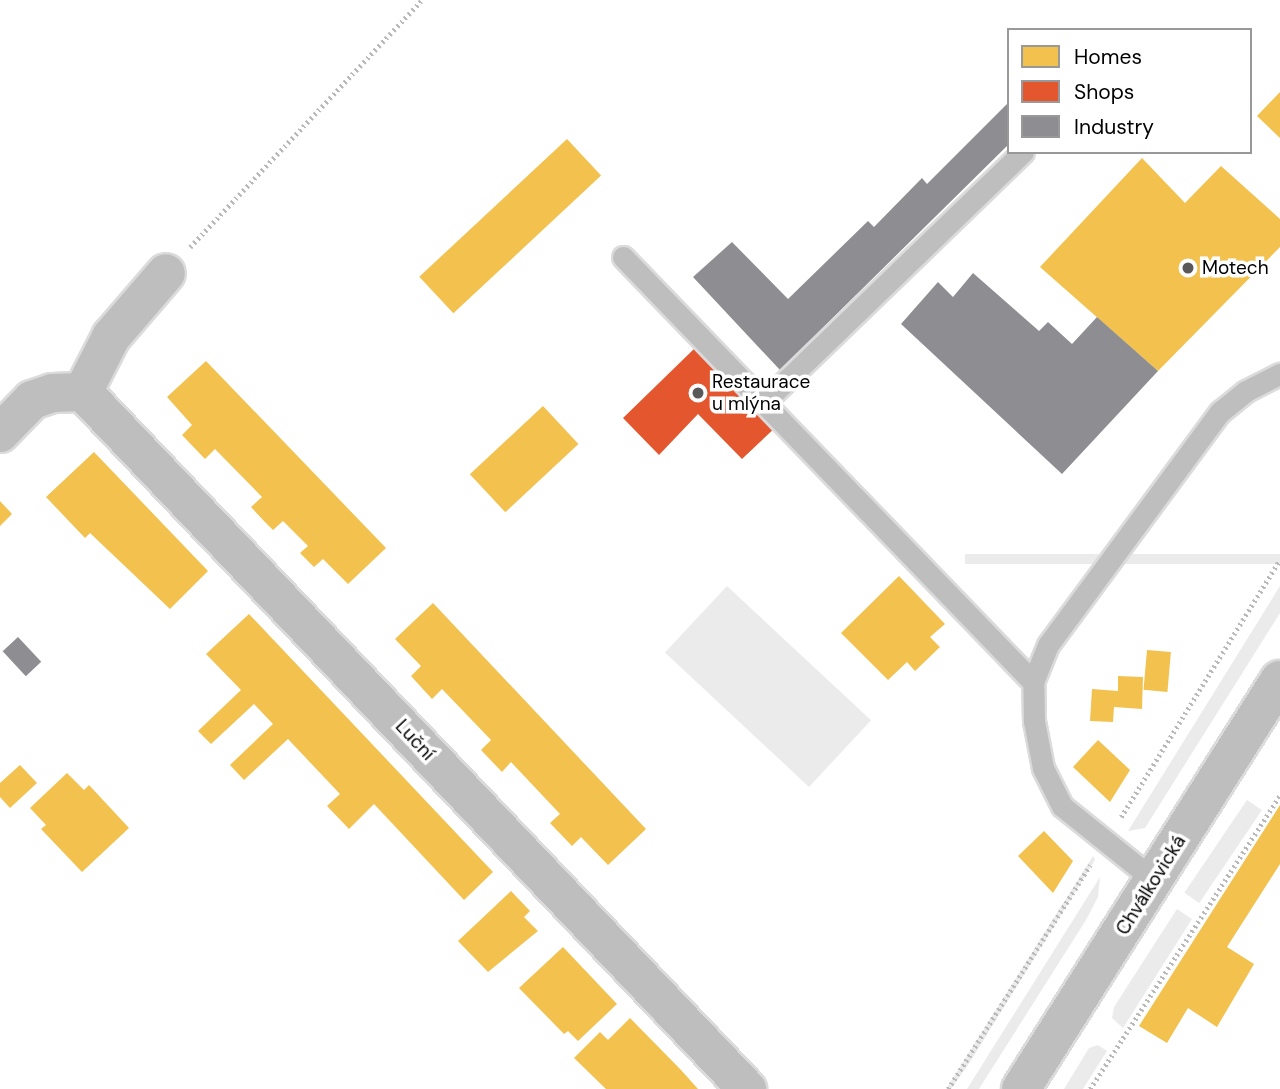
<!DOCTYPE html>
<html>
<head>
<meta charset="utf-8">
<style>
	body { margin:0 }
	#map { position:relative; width:1280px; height:1089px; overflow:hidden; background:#fff; font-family:"DM Sans",sans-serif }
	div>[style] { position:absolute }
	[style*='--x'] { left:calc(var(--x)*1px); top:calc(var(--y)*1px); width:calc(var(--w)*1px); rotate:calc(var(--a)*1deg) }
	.green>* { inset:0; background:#ebebeb; transform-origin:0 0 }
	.homes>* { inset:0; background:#f2c14e; transform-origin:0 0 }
	.shops>* { inset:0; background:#e4572e }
	.industry>* { inset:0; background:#8d8d92; transform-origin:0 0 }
	.path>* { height:4.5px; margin-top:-2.25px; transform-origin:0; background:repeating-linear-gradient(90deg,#b9b9b9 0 2px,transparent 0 5.5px) }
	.roads { filter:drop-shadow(2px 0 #dbdbdb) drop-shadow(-2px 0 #dbdbdb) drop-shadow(0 2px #dbdbdb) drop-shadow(0 -2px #dbdbdb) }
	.service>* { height:21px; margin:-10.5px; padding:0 10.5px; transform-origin:10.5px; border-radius:10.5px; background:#bebebe }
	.minor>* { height:38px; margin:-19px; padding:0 19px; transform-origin:19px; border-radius:19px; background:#bebebe }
	.primary>* { height:38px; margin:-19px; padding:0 19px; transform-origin:19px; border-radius:19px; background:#bebebe }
	.dots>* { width:19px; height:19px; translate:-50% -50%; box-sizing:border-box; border:4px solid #fff; border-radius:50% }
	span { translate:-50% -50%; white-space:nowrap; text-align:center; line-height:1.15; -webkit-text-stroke:7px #fff; paint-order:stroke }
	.poi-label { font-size:19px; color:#000 }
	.left { translate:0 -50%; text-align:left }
	.street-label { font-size:19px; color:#000 }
	.legend { position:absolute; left:1007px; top:28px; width:245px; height:126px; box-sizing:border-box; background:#fff; border:2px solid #999; margin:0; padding:9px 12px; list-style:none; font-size:21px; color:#000 }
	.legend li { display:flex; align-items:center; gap:14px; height:35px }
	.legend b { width:35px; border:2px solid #999 }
</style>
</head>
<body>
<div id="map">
	<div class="green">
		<div style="left:1280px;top:554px;width:10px;height:315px;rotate:90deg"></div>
		<div style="left:727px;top:586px;width:197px;height:91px;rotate:43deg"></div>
		<div style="clip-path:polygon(1280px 586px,1280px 613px,1145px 828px,1128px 831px)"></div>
		<div style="left:1247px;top:800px;width:18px;height:112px;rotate:34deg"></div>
		<div style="clip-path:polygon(1093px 856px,1095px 860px,970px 1062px,951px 1089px,946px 1089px)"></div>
		<div style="clip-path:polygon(1100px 877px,1098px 897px,1086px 920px,979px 1089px,967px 1089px)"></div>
		<div style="clip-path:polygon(1177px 909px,1192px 919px,1123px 1028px,1112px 1018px,1114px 1007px)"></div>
		<div style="clip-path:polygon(1098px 1045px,1107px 1051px,1083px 1089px,1064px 1089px,1089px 1048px)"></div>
	</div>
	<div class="homes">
		<div style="clip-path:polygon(1280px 92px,1280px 138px,1257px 116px)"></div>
		<div style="left:567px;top:139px;width:50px;height:202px;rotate:47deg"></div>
		<div style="clip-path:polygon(1142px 158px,1185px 203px,1221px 166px,1280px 219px,1280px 247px,1158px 371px,1040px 267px)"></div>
		<div style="clip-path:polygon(206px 361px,386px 548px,348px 584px,323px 559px,314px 567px,300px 553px,308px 546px,283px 521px,273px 530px,263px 520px,251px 507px,262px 497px,215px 449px,205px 459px,182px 435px,192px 425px,167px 397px)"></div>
		<div style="left:543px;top:406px;width:52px;height:100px;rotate:47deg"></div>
		<div style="clip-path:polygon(94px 452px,208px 571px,170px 609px,90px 533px,85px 538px,46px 497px)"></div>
		<div style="clip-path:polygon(0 501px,12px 514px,0 526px)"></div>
		<div style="clip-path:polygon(899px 576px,945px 624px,930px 637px,940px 647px,915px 671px,907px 662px,888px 680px,841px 633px)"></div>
		<div style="clip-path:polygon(433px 603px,646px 829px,608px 865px,581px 837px,572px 846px,550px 823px,560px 814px,511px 762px,502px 772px,481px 750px,491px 740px,442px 689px,432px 699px,411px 676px,421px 666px,395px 639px)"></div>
		<div style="clip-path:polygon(249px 614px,493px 872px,464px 900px,374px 804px,349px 829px,327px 806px,340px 794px,288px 739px,244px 780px,230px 765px,273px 724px,254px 704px,211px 744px,198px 731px,241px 690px,206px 654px)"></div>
		<div style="left:1147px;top:650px;width:24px;height:40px;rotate:5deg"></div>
		<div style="clip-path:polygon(1118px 676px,1143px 677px,1142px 709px,1114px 707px,1113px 722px,1090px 721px,1092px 689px,1118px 691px)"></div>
		<div style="clip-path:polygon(1098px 740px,1130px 770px,1110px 802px,1073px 767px)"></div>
		<div style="clip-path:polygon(20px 765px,37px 783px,10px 808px,0 797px,0 783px)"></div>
		<div style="clip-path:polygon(67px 773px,84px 790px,89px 785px,129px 828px,82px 872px,41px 829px,46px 825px,30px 808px)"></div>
		<div style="clip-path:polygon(1280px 805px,1280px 864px,1227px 947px,1254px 964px,1217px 1027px,1188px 1008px,1167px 1043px,1139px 1026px)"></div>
		<div style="clip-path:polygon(1044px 831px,1073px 861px,1053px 893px,1018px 856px)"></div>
		<div style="clip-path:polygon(511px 891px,530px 911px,524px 917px,538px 931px,488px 972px,458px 941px)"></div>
		<div style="clip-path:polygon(563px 947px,617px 1004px,578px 1041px,568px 1031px,564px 1034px,519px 988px)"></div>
		<div style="clip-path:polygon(630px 1018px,681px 1070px,698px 1089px,606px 1089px,574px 1058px,600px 1032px,608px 1040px)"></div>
	</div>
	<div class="shops">
		<div style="clip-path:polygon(696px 347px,778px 425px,742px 459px,698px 414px,659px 455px,623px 418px)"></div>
	</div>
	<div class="industry">
		<div style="clip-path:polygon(1009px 102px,1009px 144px,780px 370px,693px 277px,732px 242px,788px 299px,868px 221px,874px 227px,922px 178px,927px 184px)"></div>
		<div style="clip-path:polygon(973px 273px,1039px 331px,1048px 322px,1072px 344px,1097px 317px,1158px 371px,1062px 474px,901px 324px,938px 282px,953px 297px)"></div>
		<div style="left:18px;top:637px;width:34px;height:21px;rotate:47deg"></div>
	</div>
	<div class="path">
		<div style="--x:190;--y:247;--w:339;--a:-46.8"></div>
		<div style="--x:1121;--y:817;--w:302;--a:-58.3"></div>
		<div style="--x:948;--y:1089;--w:265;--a:-57.6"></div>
		<div style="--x:1090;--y:1089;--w:350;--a:-57.1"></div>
	</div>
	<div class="roads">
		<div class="service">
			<div style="--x:623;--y:257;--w:591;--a:46.03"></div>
			<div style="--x:764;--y:402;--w:360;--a:-44"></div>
			<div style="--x:1154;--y:880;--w:118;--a:-141.2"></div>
			<div style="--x:1062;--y:806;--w:42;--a:-116.6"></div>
			<div style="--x:1043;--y:768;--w:48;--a:-100.8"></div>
			<div style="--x:1034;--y:721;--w:39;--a:-91"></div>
			<div style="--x:1033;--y:682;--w:40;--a:-68"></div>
			<div style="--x:1048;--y:645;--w:290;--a:-53.6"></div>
			<div style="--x:1220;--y:412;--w:33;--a:-39"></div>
			<div style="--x:1246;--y:391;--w:38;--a:-27"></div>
		</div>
		<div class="minor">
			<div style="--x:83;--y:392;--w:963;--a:46.39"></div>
			<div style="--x:83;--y:392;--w:62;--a:-63"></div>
			<div style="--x:111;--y:337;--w:84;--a:-49.3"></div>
			<div style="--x:0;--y:433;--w:46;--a:-45.9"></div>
			<div style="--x:32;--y:400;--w:21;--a:-19"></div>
			<div style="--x:52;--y:393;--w:31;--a:-2"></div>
		</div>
		<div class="primary">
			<div style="--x:1021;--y:1089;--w:484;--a:-57.7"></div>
		</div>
	</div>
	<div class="dots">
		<div style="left:1188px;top:268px;background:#595959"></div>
		<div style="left:698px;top:393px;background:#595959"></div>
	</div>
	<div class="poi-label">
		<span class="left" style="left:1202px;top:268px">Motech</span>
		<span class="left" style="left:712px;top:393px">Restaurace<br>u mlýna</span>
	</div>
	<div class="street-label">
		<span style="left:415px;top:740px;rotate:47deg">Luční</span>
		<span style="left:1151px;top:885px;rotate:-58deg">Chválkovická</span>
	</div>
	<ul class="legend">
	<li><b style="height:19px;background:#f2c14e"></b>Homes</li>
	<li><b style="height:19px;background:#e4572e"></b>Shops</li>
	<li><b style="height:19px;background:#8d8d92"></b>Industry</li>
	</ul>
</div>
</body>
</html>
